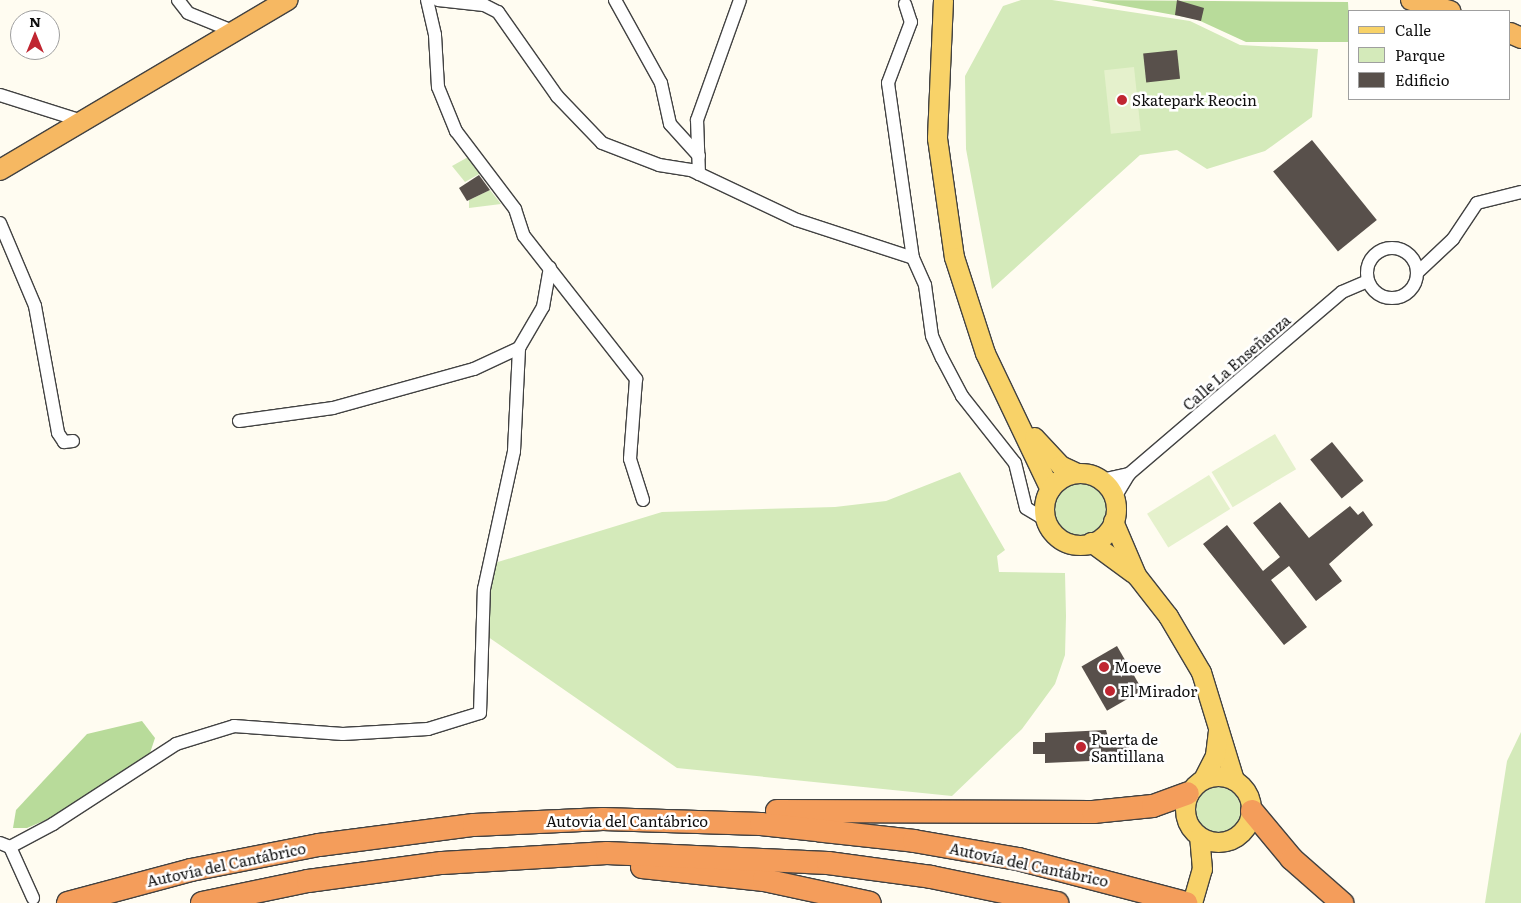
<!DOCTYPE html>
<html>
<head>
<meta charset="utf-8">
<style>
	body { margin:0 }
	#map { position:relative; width:1521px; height:903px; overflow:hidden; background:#fffcf1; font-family:Literata,serif }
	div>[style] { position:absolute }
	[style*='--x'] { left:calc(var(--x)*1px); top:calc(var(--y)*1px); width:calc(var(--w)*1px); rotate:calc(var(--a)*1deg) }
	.green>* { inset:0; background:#d4eaba }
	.round { border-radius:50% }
	.forest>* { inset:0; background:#b8db9a }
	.pitch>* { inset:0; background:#e5f1cc; transform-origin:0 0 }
	.building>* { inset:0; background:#58504b; transform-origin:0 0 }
	.roads { filter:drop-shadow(1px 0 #424242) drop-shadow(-1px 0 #424242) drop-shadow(0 1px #424242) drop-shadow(0 -1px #424242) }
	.minor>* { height:12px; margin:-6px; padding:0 6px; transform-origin:6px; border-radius:6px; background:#fff }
	.minor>.ring { margin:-6px; padding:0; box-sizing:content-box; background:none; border:12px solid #fff; border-radius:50% }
	.primary>* { height:19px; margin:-9.5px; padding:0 9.5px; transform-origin:9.5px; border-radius:9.5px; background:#f8d268 }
	.primary>.ring { margin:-9.5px; padding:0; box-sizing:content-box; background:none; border:19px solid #f8d268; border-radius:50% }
	.trunk>* { height:20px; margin:-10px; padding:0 10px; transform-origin:10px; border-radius:10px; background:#f6b862 }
	.motorway>* { height:22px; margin:-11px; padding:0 11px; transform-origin:11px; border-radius:11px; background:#f49d5b }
	.dots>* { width:14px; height:14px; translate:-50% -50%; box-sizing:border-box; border:2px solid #fff; border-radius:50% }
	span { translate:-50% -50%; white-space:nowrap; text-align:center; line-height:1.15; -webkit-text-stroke:5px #fff; paint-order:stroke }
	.poi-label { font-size:15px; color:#0f0f0f }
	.left { translate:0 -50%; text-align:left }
	.street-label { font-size:15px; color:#0f0f0f }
	.legend { position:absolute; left:1348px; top:10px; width:162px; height:90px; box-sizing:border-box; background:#fff; border:1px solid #9f9f9f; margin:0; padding:6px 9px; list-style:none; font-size:15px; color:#0f0f0f }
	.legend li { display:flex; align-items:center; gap:10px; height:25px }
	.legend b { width:25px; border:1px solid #9f9f9f }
	.north { position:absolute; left:10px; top:10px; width:50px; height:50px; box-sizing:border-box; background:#fff; border:1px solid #9f9f9f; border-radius:50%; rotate:0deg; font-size:14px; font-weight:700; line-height:20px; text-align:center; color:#0f0f0f }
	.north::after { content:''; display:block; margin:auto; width:18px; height:22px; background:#c02631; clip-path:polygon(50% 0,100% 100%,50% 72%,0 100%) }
</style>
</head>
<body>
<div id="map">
	<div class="green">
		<div style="clip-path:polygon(1021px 0,1052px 0,1190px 21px,1240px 45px,1318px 49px,1312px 117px,1265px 151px,1207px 169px,1177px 150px,1140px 155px,992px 289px,966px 149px,965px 76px,1003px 6px)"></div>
		<div style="clip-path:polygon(470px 156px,481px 173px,465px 182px,452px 166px)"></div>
		<div style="clip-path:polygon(490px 190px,501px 204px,469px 208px,469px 200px)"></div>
		<div style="clip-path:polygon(960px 472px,1005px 550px,997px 556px,999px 572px,1065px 573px,1066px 616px,1065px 655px,1055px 684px,1022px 729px,952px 796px,677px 768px,481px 632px,488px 565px,662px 512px,835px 507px,886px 501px)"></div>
		<div class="round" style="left:1052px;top:480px;width:56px;height:56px"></div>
		<div style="clip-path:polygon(1521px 732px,1521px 903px,1485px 903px,1507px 761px)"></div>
		<div class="round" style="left:1195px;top:787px;width:46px;height:46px"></div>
	</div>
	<div class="forest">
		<div style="clip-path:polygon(1091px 0,1348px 2px,1350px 42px,1246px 42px,1196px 19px)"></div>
		<div style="clip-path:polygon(142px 721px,155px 738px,150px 753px,53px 817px,27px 828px,13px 828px,16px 810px,87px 734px)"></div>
	</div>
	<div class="pitch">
		<div style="left:1134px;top:67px;width:64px;height:30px;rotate:84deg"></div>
		<div style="left:1275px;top:434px;width:41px;height:74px;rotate:59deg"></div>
		<div style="left:1209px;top:475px;width:40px;height:73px;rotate:58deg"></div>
	</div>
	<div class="building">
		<div style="clip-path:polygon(1177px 0,1204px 8px,1201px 21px,1175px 15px)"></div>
		<div style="left:1177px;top:50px;width:29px;height:34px;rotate:84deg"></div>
		<div style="left:1312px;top:140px;width:103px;height:50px;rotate:51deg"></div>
		<div style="clip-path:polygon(479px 175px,490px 190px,467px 201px,459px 188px)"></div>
		<div style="left:1332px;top:442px;width:50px;height:28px;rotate:51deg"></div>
		<div style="clip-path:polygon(1280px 502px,1309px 538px,1350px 506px,1358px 515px,1363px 511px,1373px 525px,1329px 564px,1342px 581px,1316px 601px,1289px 566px,1271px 580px,1307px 627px,1284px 645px,1203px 544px,1227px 525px,1263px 571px,1280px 557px,1253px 523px)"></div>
		<div style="left:1117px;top:646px;width:51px;height:41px;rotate:60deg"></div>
		<div style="clip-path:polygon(1106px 730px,1109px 741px,1129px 740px,1129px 752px,1113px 752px,1113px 760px,1045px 763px,1045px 754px,1033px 754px,1033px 742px,1045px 742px,1045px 733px)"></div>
	</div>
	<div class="roads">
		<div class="minor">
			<div style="--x:178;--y:0;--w:16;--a:52"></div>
			<div style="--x:188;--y:13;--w:51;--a:22"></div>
			<div style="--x:427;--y:0;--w:36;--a:77"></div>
			<div style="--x:435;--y:35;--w:52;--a:86.7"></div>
			<div style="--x:438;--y:87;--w:48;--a:67.8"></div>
			<div style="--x:456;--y:131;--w:98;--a:52.9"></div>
			<div style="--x:515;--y:209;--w:28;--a:72"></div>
			<div style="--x:524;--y:236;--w:182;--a:51.9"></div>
			<div style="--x:636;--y:379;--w:80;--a:94.3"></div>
			<div style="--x:630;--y:459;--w:43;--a:72.4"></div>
			<div style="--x:438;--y:0;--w:46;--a:6.2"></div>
			<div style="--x:484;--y:5;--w:16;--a:27"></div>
			<div style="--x:498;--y:12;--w:103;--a:54.9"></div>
			<div style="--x:557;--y:96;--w:65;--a:46.2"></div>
			<div style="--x:602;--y:143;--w:61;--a:21.1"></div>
			<div style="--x:659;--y:165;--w:32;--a:9"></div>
			<div style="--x:691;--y:170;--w:117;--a:25.3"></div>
			<div style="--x:797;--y:220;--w:122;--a:18.1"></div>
			<div style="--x:913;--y:258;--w:30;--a:66"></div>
			<div style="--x:925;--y:285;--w:51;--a:82.2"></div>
			<div style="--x:932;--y:336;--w:24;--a:66"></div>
			<div style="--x:942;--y:358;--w:43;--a:62.2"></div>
			<div style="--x:962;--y:396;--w:85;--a:51.7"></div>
			<div style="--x:1015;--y:463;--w:46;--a:76.3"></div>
			<div style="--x:1026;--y:508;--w:23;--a:31"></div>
			<div style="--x:615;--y:0;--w:95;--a:61"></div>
			<div style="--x:661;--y:83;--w:42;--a:77.6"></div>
			<div style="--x:670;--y:124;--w:43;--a:47.8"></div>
			<div style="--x:905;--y:4;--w:19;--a:72"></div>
			<div style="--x:911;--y:22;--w:65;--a:110.7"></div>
			<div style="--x:888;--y:83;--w:177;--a:81.9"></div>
			<div style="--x:0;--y:95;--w:86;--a:17.6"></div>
			<div style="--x:699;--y:174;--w:54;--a:-92.1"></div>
			<div style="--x:697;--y:120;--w:127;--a:-70.3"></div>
			<div style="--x:0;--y:223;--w:90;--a:67.1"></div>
			<div style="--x:35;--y:306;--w:129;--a:79.7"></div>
			<div style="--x:58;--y:433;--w:11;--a:56"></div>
			<div style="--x:64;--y:442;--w:9;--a:-6"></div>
			<div class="ring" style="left:1367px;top:248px;width:38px;height:38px"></div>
			<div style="--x:1418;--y:272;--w:48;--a:-43.3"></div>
			<div style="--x:1453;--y:239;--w:43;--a:-56.3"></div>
			<div style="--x:1477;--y:203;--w:45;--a:-14"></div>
			<div style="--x:239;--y:421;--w:95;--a:-7.9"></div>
			<div style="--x:333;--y:408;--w:146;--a:-15.5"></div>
			<div style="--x:474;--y:369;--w:50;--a:-25"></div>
			<div style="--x:519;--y:348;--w:48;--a:-59.7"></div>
			<div style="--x:543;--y:307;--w:40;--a:-80"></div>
			<div style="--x:1101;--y:480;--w:29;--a:-12"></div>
			<div style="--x:1114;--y:499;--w:29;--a:-59"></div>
			<div style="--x:1129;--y:474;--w:280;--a:-40.5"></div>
			<div style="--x:1342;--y:292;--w:28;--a:-23"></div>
			<div style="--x:0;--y:843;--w:11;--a:22"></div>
			<div style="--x:10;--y:847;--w:49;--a:-28.1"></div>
			<div style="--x:53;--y:824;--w:147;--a:-33"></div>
			<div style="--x:176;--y:744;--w:61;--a:-17.2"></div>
			<div style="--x:234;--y:726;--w:109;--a:4.2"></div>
			<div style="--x:343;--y:734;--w:85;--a:-3.4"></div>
			<div style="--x:428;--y:729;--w:54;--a:-17.1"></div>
			<div style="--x:480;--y:713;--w:124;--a:-88.2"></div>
			<div style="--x:484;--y:589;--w:141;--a:-77.7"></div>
			<div style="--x:514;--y:451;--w:103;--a:-87.2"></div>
			<div style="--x:10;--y:847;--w:56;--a:65.7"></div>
		</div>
		<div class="primary">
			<div style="--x:943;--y:0;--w:138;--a:92.5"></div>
			<div style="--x:937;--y:138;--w:120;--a:81.9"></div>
			<div style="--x:954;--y:257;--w:101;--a:72.1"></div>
			<div style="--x:985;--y:353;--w:151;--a:64.5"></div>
			<div style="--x:1034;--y:437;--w:38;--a:47"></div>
			<div style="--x:1060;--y:465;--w:19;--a:25"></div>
			<div class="ring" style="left:1044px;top:473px;width:53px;height:53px"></div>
			<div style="--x:1113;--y:521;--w:59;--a:66.9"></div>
			<div style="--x:1136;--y:575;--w:52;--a:52"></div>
			<div style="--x:1168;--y:616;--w:65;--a:59.5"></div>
			<div style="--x:1201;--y:672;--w:113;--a:73"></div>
			<div style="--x:1091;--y:542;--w:52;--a:36.4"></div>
			<div class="ring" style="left:1185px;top:776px;width:47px;height:47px"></div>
			<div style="--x:1203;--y:779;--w:27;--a:-63"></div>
			<div style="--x:1215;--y:755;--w:24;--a:-83"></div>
			<div style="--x:1192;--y:903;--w:35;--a:-74"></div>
			<div style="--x:1202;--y:869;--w:32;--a:-95"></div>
		</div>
		<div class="trunk">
			<div style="--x:1411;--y:0;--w:41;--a:15.8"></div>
			<div style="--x:1510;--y:33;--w:12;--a:24"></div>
			<div style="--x:0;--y:170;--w:334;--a:-30.6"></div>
		</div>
		<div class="motorway">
			<div style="--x:777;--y:811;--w:316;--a:0.2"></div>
			<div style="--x:1093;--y:812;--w:60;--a:-5.7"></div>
			<div style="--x:1153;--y:806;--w:37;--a:-20"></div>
			<div style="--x:1252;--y:811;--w:62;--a:50.2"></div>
			<div style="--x:1292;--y:859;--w:67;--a:41.3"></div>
			<div style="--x:642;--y:867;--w:123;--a:6.1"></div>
			<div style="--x:764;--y:880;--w:108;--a:12.2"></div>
			<div style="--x:68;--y:903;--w:127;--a:-15"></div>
			<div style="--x:191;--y:870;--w:130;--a:-11.1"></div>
			<div style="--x:319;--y:845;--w:156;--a:-7.4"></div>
			<div style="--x:474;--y:825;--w:129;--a:-2.7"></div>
			<div style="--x:603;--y:819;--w:158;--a:1.8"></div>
			<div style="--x:761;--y:824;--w:154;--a:6.3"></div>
			<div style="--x:914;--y:841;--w:106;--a:9.8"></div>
			<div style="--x:1018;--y:859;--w:174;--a:14.7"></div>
			<div style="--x:202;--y:903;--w:108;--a:-11.7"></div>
			<div style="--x:308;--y:881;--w:135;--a:-7.7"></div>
			<div style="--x:442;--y:863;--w:165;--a:-3.5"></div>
			<div style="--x:607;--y:853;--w:221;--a:2.6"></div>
			<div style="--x:828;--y:863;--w:104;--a:7.7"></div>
			<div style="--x:931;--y:877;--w:129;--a:11.7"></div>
		</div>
	</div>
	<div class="dots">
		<div style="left:1122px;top:100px;background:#c02631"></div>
		<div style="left:1104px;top:667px;background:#c02631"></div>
		<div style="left:1110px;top:691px;background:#c02631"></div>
		<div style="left:1081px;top:747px;background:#c02631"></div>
	</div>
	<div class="poi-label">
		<span class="left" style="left:1132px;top:100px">Skatepark Reocin</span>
		<span class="left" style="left:1114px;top:667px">Moeve</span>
		<span class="left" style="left:1120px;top:691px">El Mirador</span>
		<span class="left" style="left:1091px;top:747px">Puerta de<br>Santillana</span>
	</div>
	<div class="street-label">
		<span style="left:1236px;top:362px;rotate:-41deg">Calle La Enseñanza</span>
		<span style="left:627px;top:821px">Autovía del Cantábrico</span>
		<span style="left:226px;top:864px;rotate:-12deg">Autovía del Cantábrico</span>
		<span style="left:1029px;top:864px;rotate:12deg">Autovía del Cantábrico</span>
	</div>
	<ul class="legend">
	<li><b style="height:6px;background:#f8d268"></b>Calle</li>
	<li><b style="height:14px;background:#d4eaba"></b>Parque</li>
	<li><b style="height:14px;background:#58504b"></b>Edificio</li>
	</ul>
	<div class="north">N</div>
</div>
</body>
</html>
